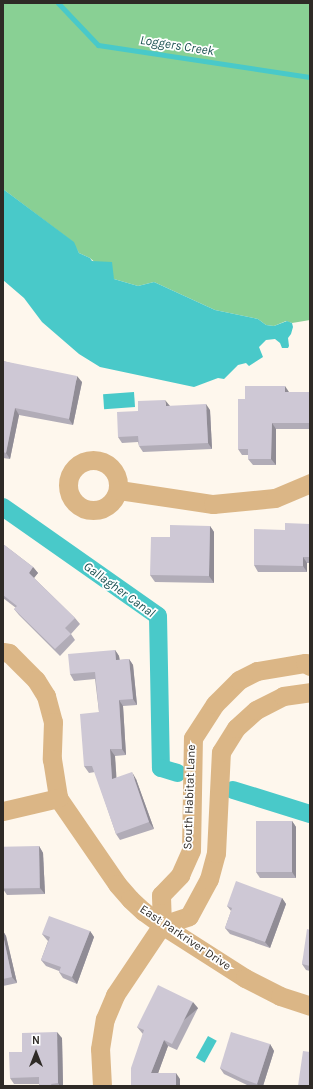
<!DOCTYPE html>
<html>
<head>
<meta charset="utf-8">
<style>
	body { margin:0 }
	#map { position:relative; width:313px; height:1089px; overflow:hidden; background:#fef7ed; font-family:Karla,sans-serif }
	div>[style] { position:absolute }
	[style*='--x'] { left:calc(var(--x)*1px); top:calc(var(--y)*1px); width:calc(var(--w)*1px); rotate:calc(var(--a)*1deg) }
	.forest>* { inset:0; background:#89d094 }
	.water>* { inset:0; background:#49c9c9; transform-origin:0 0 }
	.stream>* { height:5px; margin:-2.5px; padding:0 2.5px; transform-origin:2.5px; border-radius:2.5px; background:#49c9c9 }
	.canal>* { height:18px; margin:-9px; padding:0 9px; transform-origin:9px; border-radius:9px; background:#49c9c9 }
	.street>* { height:19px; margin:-9.5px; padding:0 9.5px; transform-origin:9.5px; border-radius:9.5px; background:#dbb686 }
	.street>.ring { margin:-9.5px; padding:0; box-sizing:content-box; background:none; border:19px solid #dbb686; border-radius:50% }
	.wall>* { inset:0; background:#b1acb7 }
	.shaded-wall>* { inset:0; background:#908c95; transform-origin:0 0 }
	.building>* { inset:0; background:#cec8d5; transform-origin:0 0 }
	span { translate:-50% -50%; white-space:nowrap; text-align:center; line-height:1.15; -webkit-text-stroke:3.5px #fff; paint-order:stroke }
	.street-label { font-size:12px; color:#2e2a26 }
	.water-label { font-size:13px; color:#1b5152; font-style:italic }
	.frame { position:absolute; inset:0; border:4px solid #2e2a26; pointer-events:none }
	.north { position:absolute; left:16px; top:1033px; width:40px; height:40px; -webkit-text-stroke:3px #fff; paint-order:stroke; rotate:0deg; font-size:11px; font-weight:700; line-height:16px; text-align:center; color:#2e2a26 }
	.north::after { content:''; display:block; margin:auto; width:14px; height:18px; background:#2e2a26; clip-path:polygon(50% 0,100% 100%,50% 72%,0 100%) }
</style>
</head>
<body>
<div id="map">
	<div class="forest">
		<div style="clip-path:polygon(3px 3px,310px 3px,310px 320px,292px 323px,286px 321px,274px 326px,266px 325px,258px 319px,215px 310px,154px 282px,138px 286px,114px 279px,90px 258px,79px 253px,73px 242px,3px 189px)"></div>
	</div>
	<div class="water">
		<div style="clip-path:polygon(3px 189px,74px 242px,79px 253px,90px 258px,92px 261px,112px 262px,114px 279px,138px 286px,154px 282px,215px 310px,258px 319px,266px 325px,274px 326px,287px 321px,292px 323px,293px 327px,291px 334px,288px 338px,289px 346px,288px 348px,282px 348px,280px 343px,275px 339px,266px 340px,259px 347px,263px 357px,249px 366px,246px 363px,238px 365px,224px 379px,218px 378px,194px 387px,100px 367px,79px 354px,42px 322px,24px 298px,3px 280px)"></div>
		<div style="left:134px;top:392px;width:15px;height:31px;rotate:86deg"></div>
		<div style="left:208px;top:1036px;width:10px;height:25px;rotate:29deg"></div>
	</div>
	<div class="stream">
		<div style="--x:58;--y:3;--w:58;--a:46.4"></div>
		<div style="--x:98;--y:45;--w:214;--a:8.6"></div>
	</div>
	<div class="canal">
		<div style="--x:3;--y:507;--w:189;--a:35.1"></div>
		<div style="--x:158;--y:616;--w:152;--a:88.9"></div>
		<div style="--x:161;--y:768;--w:17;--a:17"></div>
		<div style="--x:233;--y:790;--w:81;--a:17.3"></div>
	</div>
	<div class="street">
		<div class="ring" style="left:68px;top:460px;width:31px;height:31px"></div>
		<div style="--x:119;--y:490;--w:95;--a:8.5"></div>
		<div style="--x:213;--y:504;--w:62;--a:-5.5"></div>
		<div style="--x:275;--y:498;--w:38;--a:-23"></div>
		<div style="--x:3;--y:652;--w:6;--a:9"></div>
		<div style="--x:9;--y:653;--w:38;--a:45"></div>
		<div style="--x:36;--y:680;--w:19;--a:58"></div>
		<div style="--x:46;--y:696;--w:27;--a:75"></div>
		<div style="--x:53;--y:722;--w:37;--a:92"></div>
		<div style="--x:52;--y:759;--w:39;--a:81"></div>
		<div style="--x:58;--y:798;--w:104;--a:55.5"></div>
		<div style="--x:117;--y:884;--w:20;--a:49"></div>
		<div style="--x:130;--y:899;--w:18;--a:43"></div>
		<div style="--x:143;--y:911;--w:24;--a:36"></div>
		<div style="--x:162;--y:925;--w:98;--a:32.6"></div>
		<div style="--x:245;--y:978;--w:39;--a:27"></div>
		<div style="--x:280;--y:996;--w:32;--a:18"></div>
		<div style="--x:3;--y:811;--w:57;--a:-13.3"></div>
		<div style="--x:162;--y:925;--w:30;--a:-92"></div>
		<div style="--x:161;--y:895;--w:28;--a:-46"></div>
		<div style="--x:180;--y:875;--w:27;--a:-66"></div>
		<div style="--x:191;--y:850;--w:112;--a:-89"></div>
		<div style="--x:193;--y:738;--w:40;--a:-57.1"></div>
		<div style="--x:215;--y:704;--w:34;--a:-45"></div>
		<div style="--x:239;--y:680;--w:20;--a:-27"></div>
		<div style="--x:257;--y:671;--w:49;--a:-9.5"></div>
		<div style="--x:305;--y:663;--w:6;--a:31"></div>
		<div style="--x:162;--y:925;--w:28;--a:-18"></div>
		<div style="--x:189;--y:916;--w:42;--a:-61.6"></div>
		<div style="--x:209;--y:879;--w:27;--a:-75"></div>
		<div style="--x:216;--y:853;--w:101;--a:-87.2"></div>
		<div style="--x:221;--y:752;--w:28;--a:-58"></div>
		<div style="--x:236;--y:728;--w:27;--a:-42"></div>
		<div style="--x:256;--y:710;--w:30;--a:-27"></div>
		<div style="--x:283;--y:696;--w:27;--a:-8"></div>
		<div style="--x:102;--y:1086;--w:37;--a:-93"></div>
		<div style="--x:100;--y:1049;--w:30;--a:-81"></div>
		<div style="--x:105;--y:1019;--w:26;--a:-67"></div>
		<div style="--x:115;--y:995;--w:84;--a:-56.1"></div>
	</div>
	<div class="wall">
		<div style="clip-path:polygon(3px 361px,82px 382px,73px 425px,19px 415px,10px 459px,3px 458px)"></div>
		<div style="clip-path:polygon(289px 392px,310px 392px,310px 429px,276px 429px,276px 465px,253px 465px,248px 459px,248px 455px,242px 455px,238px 449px,245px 399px)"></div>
		<div style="clip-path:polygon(169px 406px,210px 410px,212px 449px,143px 452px,139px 446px,138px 442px,122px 443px,118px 437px,138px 411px)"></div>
		<div style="clip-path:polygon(310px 524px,310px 563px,307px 563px,307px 572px,258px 572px,254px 565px,285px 530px)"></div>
		<div style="clip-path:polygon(210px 526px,214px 532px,214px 583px,155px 582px,150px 575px,170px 537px)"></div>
		<div style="clip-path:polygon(3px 544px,33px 567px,38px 573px,34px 578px,75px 618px,80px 624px,71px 634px,75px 640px,60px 656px,19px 615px,14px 609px,16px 608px,3px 598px)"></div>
		<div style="clip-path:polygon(115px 650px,119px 656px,120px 660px,129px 659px,133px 665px,137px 705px,123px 706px,126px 755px,115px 756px,116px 778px,136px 779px,154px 829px,120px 840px,116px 834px,95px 772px,89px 773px,84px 766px,99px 712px,95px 679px,74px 681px,70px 674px)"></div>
		<div style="clip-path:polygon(292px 821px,296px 827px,296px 878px,260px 878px,256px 872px)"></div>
		<div style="clip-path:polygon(39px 846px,43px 853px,45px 894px,7px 895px,3px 889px)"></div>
		<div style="clip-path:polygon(282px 898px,286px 904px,270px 948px,230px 934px,225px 928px,231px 911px,227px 906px)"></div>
		<div style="clip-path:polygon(310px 930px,310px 971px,306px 970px,302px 964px)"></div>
		<div style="clip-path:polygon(3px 931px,6px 936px,17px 983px,3px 986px)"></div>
		<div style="clip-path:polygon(90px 931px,94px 937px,77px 984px,63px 978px,59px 972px,59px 971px,46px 966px,41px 960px,48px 941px,47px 940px,42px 934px)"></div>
		<div style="clip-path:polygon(198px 1008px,177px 1050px,168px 1046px,158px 1073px,180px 1079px,180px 1086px,131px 1086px,143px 1034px,142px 1033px,137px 1027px)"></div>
		<div style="clip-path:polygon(62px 1038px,63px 1086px,39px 1086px,39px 1084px,14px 1084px,10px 1078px,22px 1052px)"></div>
		<div style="clip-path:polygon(270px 1044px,274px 1051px,263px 1086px,249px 1086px,247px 1085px,224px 1074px,220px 1068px)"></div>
	</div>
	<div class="shaded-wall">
		<div style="clip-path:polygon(77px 376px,82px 382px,73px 425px,69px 419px)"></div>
		<div style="clip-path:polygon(285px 386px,289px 392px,285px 392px)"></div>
		<div style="clip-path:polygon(165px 400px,170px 406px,166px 406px)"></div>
		<div style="clip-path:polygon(206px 404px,210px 410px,212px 449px,208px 443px)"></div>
		<div style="clip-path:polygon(15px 408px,19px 415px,10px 459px,6px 453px)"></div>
		<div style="clip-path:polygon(272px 423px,276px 429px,276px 465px,271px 459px)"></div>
		<div style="clip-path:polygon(210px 526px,214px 532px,214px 583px,209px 576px)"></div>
		<div style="clip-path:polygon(303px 557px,307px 563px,307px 572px,303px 566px)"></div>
		<div style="clip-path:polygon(33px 567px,38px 573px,33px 579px,29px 573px)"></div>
		<div style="clip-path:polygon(115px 650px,119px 656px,120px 667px,116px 660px)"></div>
		<div style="clip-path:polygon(129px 659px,133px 665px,137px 705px,133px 699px)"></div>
		<div style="clip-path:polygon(119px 700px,123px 706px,126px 755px,122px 749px)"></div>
		<div style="clip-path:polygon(110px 749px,115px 756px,117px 785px,112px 779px)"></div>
		<div style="clip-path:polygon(132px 772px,136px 779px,154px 829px,149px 822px)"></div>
		<div style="clip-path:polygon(292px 821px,296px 827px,296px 878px,292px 872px)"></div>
		<div style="clip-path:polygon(39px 846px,43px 853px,45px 894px,40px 888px)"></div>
		<div style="clip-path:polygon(282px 898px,286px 904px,270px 948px,265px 942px)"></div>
		<div style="clip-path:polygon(3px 931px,6px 936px,17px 983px,12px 977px,3px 935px)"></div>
		<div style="clip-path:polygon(90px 931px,94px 937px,77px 984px,72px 977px)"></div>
		<div style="left:193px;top:1002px;width:8px;height:47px;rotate:50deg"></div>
		<div style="clip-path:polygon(57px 1032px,62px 1038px,63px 1086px,60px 1086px,58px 1083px)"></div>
		<div style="clip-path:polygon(164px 1040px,168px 1046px,156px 1079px,151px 1073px)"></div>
		<div style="clip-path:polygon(270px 1044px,274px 1051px,263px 1086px,259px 1086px,257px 1084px)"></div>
		<div style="clip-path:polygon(176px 1073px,180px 1079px,180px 1086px,176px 1086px)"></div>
	</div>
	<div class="building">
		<div style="clip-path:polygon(3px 361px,77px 376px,69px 419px,15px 408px,6px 453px,3px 452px)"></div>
		<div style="clip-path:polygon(245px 386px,285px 386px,285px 392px,310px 392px,310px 423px,272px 423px,271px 459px,248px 459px,248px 449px,238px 449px,238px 399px,245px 399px)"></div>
		<div style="clip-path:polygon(165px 400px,166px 406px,206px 404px,208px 443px,139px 446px,138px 436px,118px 437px,117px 412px,138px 411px,138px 401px)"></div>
		<div style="clip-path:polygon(285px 523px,310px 524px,310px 557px,303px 557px,303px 566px,254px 565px,254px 529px,285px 530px)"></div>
		<div style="clip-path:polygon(170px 525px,210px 526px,209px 576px,150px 575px,151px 537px,170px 537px)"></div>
		<div style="clip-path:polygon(3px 544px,33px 567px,29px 573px,75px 618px,65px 628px,71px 634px,55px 649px,14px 609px,17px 606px,3px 595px)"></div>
		<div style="clip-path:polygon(115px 650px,116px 660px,129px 659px,133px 699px,119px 700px,122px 749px,110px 749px,112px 779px,132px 772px,149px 822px,116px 834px,92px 766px,84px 766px,80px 714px,99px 712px,95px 672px,70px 674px,68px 654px)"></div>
		<div style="left:256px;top:821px;width:36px;height:51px"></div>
		<div style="left:39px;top:846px;width:42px;height:36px;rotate:89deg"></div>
		<div style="clip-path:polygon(236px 881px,282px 898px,265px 942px,225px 928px,232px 908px,227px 906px)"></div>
		<div style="clip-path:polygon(49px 916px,90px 931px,72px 977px,59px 972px,61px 967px,41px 960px,50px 937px,42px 934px)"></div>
		<div style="clip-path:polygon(307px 929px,310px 930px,310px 966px,302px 964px)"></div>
		<div style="clip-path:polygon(3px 935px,12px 977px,3px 979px)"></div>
		<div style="clip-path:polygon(158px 985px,193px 1002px,172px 1044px,164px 1040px,151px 1073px,176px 1073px,176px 1086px,131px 1086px,131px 1068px,144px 1030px,137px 1027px)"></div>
		<div style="clip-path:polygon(57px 1032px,58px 1083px,51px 1084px,52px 1086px,39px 1086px,39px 1077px,10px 1078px,9px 1052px,22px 1052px,22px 1033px)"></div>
		<div style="clip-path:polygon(231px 1032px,270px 1044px,257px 1084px,243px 1079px,220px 1068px)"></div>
		<div style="clip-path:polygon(303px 1051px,310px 1052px,310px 1086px,298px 1086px)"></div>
	</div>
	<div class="street-label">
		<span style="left:190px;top:797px;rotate:-88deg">South Habitat Lane</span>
		<span style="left:185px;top:938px;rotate:34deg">East Parkriver Drive</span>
	</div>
	<div class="water-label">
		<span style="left:177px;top:46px;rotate:9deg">Loggers Creek</span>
		<span style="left:119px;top:590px;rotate:36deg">Gallagher Canal</span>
	</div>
	<div class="frame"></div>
	<div class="north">N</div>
</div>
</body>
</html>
